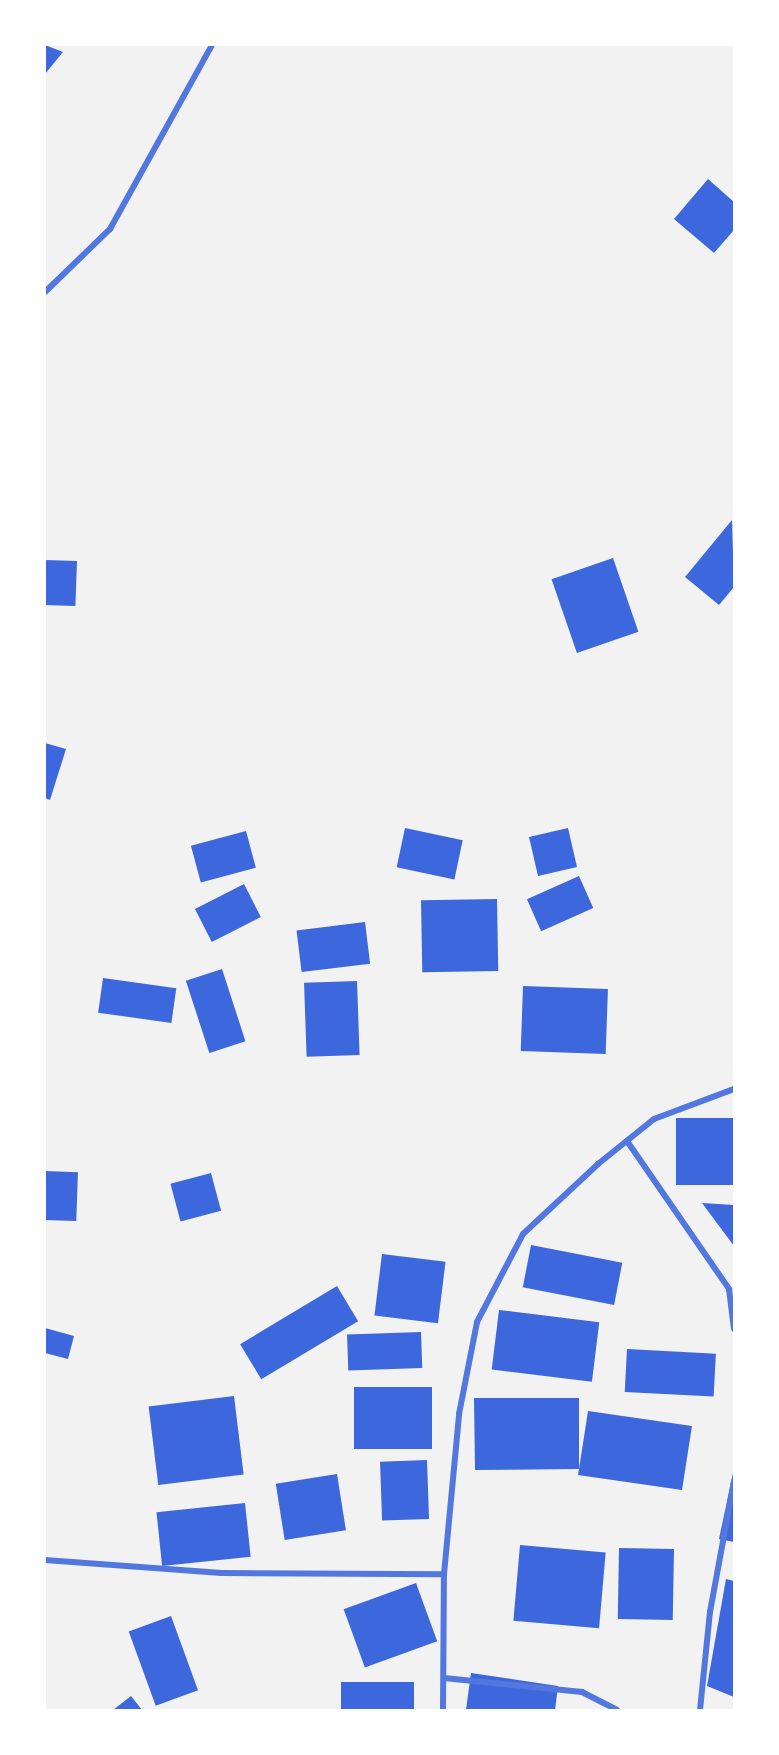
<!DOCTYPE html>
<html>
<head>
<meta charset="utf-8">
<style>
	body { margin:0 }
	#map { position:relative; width:779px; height:1755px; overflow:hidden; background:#f2f2f2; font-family:"Source Serif 4",serif }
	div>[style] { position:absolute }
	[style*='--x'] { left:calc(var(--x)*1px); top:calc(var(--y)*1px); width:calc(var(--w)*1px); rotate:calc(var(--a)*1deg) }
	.building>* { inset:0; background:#3d67dc; transform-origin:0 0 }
	.minor>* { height:6px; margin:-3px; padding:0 3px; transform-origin:3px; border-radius:3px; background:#5277de }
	span { translate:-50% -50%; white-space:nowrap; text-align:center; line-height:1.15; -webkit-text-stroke:4.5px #fff; paint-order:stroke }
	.frame { position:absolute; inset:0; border:46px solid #fff; pointer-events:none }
</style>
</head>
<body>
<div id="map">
	<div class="building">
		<div style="clip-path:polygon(45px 45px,63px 52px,45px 74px)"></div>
		<div style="clip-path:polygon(708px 179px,734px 202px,734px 230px,714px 253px,674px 219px)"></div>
		<div style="clip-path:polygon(732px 520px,734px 587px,719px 605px,685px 577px)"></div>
		<div style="left:613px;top:558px;width:78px;height:65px;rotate:71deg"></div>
		<div style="left:45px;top:560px;width:32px;height:45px;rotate:2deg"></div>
		<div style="clip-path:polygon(45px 743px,66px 749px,50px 800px,45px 798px)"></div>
		<div style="left:405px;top:828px;width:59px;height:40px;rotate:12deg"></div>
		<div style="left:568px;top:828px;width:40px;height:40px;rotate:77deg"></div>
		<div style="left:246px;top:831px;width:38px;height:57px;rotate:75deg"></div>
		<div style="left:579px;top:876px;width:35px;height:57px;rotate:66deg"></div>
		<div style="left:244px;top:884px;width:37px;height:55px;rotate:63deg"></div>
		<div style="left:497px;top:899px;width:72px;height:76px;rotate:89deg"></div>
		<div style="left:365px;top:922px;width:42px;height:69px;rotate:83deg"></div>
		<div style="left:222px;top:969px;width:76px;height:38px;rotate:72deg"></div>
		<div style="left:103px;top:978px;width:74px;height:35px;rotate:8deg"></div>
		<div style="left:357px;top:981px;width:74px;height:53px;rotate:88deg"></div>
		<div style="left:523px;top:986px;width:85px;height:65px;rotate:2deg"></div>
		<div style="left:734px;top:1118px;width:67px;height:58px;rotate:90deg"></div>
		<div style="left:45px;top:1171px;width:33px;height:49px;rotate:2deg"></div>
		<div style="left:211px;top:1173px;width:39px;height:42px;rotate:75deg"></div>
		<div style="clip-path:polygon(702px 1203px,734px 1205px,734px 1246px)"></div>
		<div style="left:531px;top:1245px;width:93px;height:43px;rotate:11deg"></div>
		<div style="left:382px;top:1254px;width:64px;height:62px;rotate:7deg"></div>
		<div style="left:337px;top:1286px;width:41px;height:113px;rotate:59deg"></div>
		<div style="left:499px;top:1310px;width:101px;height:60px;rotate:7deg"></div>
		<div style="clip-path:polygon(45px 1328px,74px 1336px,68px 1359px,45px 1353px)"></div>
		<div style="left:421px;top:1332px;width:36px;height:74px;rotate:88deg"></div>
		<div style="left:627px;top:1349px;width:89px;height:43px;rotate:3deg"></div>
		<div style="left:354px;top:1387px;width:78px;height:62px"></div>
		<div style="left:234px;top:1396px;width:79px;height:86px;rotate:83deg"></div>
		<div style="clip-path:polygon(474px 1398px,579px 1398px,579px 1469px,588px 1411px,692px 1426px,682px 1490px,578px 1475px,579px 1469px,475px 1470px)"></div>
		<div style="left:427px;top:1460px;width:59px;height:47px;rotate:88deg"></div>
		<div style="clip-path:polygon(733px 1473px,734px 1473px,734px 1542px,719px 1539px)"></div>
		<div style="left:337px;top:1474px;width:57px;height:62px;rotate:81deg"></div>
		<div style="left:245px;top:1503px;width:54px;height:89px;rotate:84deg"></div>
		<div style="left:520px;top:1545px;width:86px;height:76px;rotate:5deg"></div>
		<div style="left:619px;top:1548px;width:55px;height:71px;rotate:1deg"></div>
		<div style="clip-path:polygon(726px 1579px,734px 1581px,734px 1697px,707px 1686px)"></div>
		<div style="left:416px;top:1583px;width:62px;height:77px;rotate:70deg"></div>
		<div style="left:171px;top:1616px;width:79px;height:45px;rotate:70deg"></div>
		<div style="clip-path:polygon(471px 1673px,558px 1686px,555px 1710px,466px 1710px)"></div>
		<div style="left:414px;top:1682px;width:28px;height:73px;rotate:90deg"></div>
		<div style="clip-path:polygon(131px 1696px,142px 1710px,113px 1710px)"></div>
	</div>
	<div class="minor">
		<div style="--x:45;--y:292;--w:91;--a:-44.1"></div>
		<div style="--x:110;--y:229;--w:210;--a:-61"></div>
		<div style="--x:627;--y:1141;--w:180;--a:55.4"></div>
		<div style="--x:729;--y:1289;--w:40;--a:82.9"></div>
		<div style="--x:45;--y:1560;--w:177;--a:4.2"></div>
		<div style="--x:222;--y:1573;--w:222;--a:0.3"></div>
		<div style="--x:444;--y:1678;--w:139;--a:5.8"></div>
		<div style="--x:582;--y:1692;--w:39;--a:27"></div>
		<div style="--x:443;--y:1710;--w:136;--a:-89.6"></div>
		<div style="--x:444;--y:1574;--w:161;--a:-84.6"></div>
		<div style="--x:459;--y:1414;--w:94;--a:-78.9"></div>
		<div style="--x:477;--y:1322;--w:99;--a:-62.4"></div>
		<div style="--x:523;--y:1234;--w:103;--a:-43"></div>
		<div style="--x:598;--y:1164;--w:72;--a:-38.8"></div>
		<div style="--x:654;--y:1119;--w:85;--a:-20.6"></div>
		<div style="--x:700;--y:1710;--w:99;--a:-84.2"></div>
		<div style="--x:710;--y:1612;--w:133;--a:-79.6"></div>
	</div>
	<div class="frame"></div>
</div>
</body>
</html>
